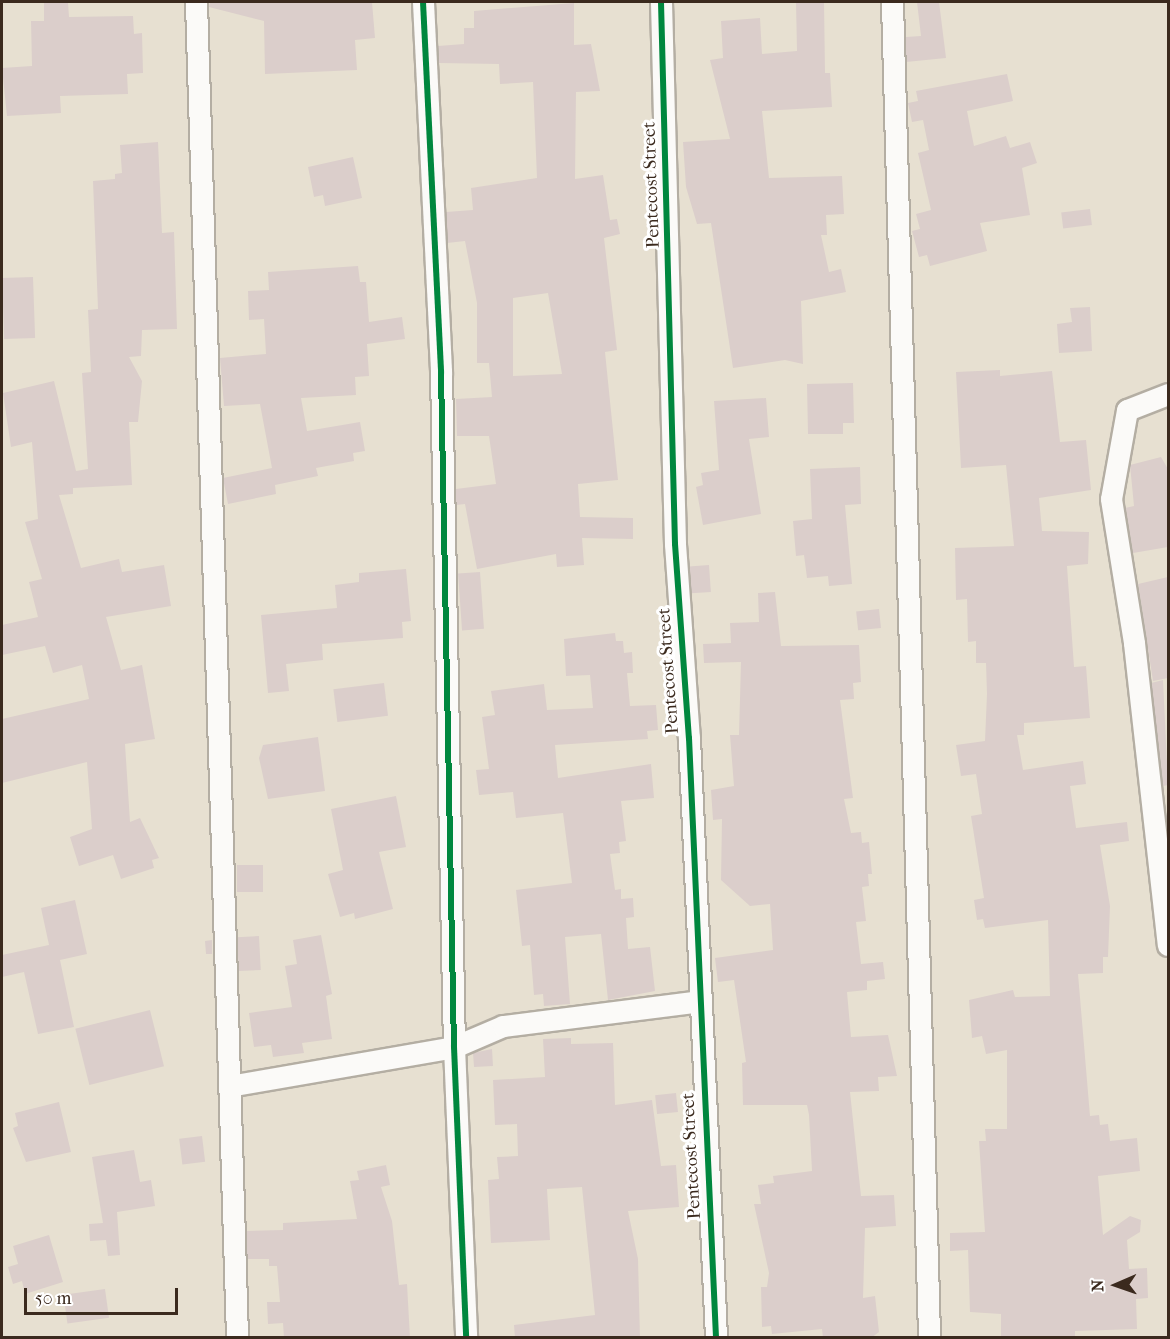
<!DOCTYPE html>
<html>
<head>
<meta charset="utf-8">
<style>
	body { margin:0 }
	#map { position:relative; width:1170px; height:1339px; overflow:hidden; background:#e7e0d1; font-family:"IM FELL French Canon",serif }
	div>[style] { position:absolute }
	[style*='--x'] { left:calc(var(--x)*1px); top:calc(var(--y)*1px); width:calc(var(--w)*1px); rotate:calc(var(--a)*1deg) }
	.building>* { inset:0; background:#dbcecb; transform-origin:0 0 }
	.roads { filter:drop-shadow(2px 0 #b4aea3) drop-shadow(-2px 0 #b4aea3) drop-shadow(0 2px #b4aea3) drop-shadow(0 -2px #b4aea3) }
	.street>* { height:21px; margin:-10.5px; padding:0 10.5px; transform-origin:10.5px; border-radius:10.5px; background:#fbfaf8 }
	.cycleway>* { height:6px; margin:-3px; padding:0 3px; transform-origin:3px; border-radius:3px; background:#00873e }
	span { translate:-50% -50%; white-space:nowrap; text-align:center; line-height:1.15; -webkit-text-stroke:6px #fff; paint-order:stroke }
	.street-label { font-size:18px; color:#3b2a1e }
	.frame { position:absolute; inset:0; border:3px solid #3b2a1e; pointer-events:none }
	.north { position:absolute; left:1086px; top:1255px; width:60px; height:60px; -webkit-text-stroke:4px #fff; paint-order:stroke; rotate:268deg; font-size:16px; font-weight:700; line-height:24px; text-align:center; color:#3b2a1e }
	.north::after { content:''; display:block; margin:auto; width:21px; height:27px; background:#3b2a1e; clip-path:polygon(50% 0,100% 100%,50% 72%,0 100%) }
	.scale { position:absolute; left:24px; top:1288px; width:154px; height:27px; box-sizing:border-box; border:3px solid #3b2a1e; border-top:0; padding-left:8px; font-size:18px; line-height:21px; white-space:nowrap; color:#3b2a1e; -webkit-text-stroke:4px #fff; paint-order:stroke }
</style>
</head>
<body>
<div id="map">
	<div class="building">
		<div style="clip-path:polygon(44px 2px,68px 2px,69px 17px,133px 16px,134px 34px,142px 33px,143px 73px,127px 74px,128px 94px,60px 96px,61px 113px,7px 116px,2px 68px,32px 66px,31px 21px,44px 21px)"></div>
		<div style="clip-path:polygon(210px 2px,372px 2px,375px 38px,355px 40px,357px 70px,265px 74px,264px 21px,209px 7px)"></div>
		<div style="clip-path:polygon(796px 2px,824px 2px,825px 73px,830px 73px,832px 107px,762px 111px,769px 178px,842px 176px,844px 214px,826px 215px,827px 235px,821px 235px,829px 272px,841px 269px,846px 292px,801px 301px,803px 364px,785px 360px,733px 368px,711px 223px,697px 224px,686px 187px,683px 142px,730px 139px,710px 60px,723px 58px,721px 21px,760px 18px,762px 54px,797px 51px)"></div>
		<div style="clip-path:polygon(917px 2px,939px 2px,946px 58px,906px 62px,906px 37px,921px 36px)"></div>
		<div style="clip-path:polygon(evenodd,574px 3px,574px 45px,591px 44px,600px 91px,576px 92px,575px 179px,603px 175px,610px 220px,617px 219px,620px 234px,604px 238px,617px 350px,605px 352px,618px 480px,578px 484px,580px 517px,633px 518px,633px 539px,582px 538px,584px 565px,557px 567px,556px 554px,477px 569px,465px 504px,456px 505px,456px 489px,496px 484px,489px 436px,457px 436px,456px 399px,492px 397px,489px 363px,477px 363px,477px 303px,465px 241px,447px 243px,446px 212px,473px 210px,471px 188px,537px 178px,533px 82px,500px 84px,499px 64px,439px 63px,438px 46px,464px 44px,464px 28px,474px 28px,474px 11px,574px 3px,548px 293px,562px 374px,513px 376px,513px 298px,548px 293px)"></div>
		<div style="clip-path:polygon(1007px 74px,1013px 101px,967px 111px,974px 146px,1006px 136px,1010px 148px,1030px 142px,1037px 163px,1022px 168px,1030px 215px,980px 223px,987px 251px,930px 266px,927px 255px,919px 257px,912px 231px,920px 229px,916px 214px,931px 210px,918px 153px,929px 150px,923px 120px,912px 122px,908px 103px,918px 101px,916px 91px)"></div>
		<div style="clip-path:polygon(158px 142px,162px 233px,174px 232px,177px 329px,142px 330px,141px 356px,129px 357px,142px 381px,138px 422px,129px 422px,132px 485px,73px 488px,73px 494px,59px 495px,81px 568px,119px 559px,122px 572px,164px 565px,171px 606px,106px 617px,121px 670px,142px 665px,155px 739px,125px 744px,130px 822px,140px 818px,159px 858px,152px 860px,154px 868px,121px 879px,113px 855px,79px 866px,70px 837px,92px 829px,87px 762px,2px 783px,2px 719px,89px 699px,82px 665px,53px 673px,45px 646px,2px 655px,2px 625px,38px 617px,29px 582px,42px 579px,25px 522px,38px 519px,32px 442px,11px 447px,3px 393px,54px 381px,76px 471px,88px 469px,82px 373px,91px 372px,88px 310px,98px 309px,93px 181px,115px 179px,115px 174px,122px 173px,120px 145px)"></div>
		<div style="clip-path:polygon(353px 157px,362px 198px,325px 206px,323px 195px,314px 197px,308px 167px)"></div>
		<div style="left:1090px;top:209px;width:16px;height:29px;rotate:83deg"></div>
		<div style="clip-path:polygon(358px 266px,360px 282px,366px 282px,369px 322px,402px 317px,405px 339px,367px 344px,369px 376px,355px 377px,356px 395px,301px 398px,307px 431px,360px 422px,365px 451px,353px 453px,354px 461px,316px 468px,318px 476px,275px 485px,276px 494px,228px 504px,223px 478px,272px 468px,260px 404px,224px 406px,220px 358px,266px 354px,264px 319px,249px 320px,248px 291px,269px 290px,268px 272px)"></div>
		<div style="left:33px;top:277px;width:61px;height:31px;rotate:88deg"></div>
		<div style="clip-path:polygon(1090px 307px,1092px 351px,1059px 353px,1057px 324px,1072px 322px,1070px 308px)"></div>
		<div style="clip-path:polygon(1000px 370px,1000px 376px,1052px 371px,1060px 442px,1086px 440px,1091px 490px,1039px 498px,1042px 531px,1089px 532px,1088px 564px,1067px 566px,1074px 667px,1086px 666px,1090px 718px,1024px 723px,1024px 735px,1017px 735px,1023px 770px,1083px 761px,1086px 784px,1070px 786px,1076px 828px,1127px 822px,1129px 841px,1100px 845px,1110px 906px,1108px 957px,1103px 957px,1103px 973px,1078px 974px,1090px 1116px,1099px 1115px,1100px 1125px,1108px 1124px,1110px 1141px,1137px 1138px,1140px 1171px,1098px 1176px,1103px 1235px,1130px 1216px,1141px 1220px,1140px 1232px,1127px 1240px,1129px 1269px,1147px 1268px,1148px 1298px,1136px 1299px,1137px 1329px,1075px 1331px,1075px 1338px,1001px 1338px,1001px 1314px,970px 1312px,968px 1250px,950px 1251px,950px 1233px,985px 1232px,979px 1141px,986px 1141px,985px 1129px,1007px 1129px,1007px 1050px,986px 1054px,982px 1036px,972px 1038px,969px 1000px,1013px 990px,1015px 997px,1050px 996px,1048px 920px,985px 928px,983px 919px,977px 920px,974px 900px,984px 898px,971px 816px,982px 814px,976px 774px,961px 776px,956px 745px,985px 741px,987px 694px,986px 663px,976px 663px,976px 641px,968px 642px,967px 599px,956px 600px,955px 548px,1014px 546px,1006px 465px,961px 468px,956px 372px)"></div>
		<div style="clip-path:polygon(853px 383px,854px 423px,843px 423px,843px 434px,808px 434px,807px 384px)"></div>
		<div style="clip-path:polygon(766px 398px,769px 437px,749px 439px,761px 514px,703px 525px,696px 487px,703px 485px,701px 473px,719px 470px,714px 401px)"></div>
		<div style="clip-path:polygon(1161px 457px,1168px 469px,1168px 547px,1133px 553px,1125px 508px,1134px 506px,1130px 465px)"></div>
		<div style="clip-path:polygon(860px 467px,861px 504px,845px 505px,852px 584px,829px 586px,828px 576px,807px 578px,804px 555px,796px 556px,793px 521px,812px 519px,810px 469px)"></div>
		<div style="left:709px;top:565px;width:27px;height:20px;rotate:86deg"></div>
		<div style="clip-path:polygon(406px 569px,411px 621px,402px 622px,403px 638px,322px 644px,323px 660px,286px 664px,289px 691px,268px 693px,261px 615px,337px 608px,335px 585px,359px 582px,359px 573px)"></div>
		<div style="left:480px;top:572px;width:57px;height:22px;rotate:86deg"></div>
		<div style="clip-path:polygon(1168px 577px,1168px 678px,1153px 681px,1138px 584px)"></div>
		<div style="clip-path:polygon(775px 592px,781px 646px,859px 645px,861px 682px,853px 683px,854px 699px,840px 700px,853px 798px,844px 799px,851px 833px,861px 832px,862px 843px,869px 842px,872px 874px,868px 874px,869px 886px,862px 887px,866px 921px,856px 922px,861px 964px,883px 962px,885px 979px,867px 981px,867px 990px,847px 992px,851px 1037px,888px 1035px,897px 1076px,878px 1077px,879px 1091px,850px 1092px,861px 1196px,894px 1195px,896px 1226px,865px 1228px,863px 1298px,875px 1296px,879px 1332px,871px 1338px,823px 1338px,822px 1329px,772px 1334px,771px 1326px,762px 1327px,761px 1287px,767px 1287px,769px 1273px,754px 1204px,761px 1204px,758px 1185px,774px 1183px,773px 1176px,812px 1171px,809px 1115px,807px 1105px,743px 1105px,742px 1063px,746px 1062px,734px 980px,718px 982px,715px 958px,773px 950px,770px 904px,750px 906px,721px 880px,722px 819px,713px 820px,711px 790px,734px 786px,730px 735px,739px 735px,741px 662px,704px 663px,703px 644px,731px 643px,730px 623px,759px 622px,758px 593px)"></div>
		<div style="left:879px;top:609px;width:19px;height:23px;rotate:84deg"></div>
		<div style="clip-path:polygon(615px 633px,616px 641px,623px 641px,624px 653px,632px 652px,633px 673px,627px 673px,630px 706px,656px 705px,658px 730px,647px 731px,648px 739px,555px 745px,558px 778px,651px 764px,654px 798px,621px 801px,626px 841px,619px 842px,620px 853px,610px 854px,615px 890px,621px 889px,621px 899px,633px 898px,634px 917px,626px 918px,628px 949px,650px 947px,655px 991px,608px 1000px,601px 934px,565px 937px,570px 1004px,544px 1006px,543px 994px,534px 995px,530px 945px,522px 946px,516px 890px,572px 883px,563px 813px,516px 818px,513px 792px,479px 795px,476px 770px,489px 769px,482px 717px,495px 715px,491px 691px,544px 684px,547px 710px,593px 708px,590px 675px,566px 676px,564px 639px)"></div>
		<div style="clip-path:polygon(1163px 680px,1168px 785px,1163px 786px,1151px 683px)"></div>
		<div style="left:384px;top:683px;width:33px;height:51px;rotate:83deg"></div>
		<div style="clip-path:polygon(318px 737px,325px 791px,268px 799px,259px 758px,263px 745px)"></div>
		<div style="clip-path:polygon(396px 796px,406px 847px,379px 852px,393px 909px,355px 919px,354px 913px,340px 917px,328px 874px,343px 870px,331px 809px)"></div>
		<div style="left:237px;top:865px;width:26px;height:27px"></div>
		<div style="clip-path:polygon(75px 900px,87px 954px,60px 960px,74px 1027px,38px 1034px,24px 972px,2px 977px,2px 955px,49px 945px,41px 908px)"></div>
		<div style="clip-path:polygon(321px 935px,332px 994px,326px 996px,332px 1039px,302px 1043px,304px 1053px,273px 1057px,271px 1045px,254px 1047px,249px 1013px,292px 1007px,285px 966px,297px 964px,293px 940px)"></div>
		<div style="left:259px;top:936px;width:34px;height:22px;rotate:87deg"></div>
		<div style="clip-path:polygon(212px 940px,212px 954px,206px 954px,205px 941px)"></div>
		<div style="left:150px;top:1010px;width:58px;height:77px;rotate:76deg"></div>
		<div style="clip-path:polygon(571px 1038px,571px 1044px,613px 1043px,615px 1105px,652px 1100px,661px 1166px,676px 1165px,679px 1207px,628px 1211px,638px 1259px,640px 1338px,515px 1338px,514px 1325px,595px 1315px,582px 1187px,547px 1189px,550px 1240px,491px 1243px,488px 1180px,499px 1179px,497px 1157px,518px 1156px,517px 1124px,495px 1125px,493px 1080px,545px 1077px,543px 1039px)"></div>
		<div style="clip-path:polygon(492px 1049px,493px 1066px,474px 1067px,473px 1053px)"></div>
		<div style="left:676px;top:1093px;width:19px;height:21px;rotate:84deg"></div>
		<div style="clip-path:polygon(59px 1102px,71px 1152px,26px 1162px,13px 1128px,18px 1126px,15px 1113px)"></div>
		<div style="left:202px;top:1136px;width:26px;height:23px;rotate:83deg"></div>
		<div style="clip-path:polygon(134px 1150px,140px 1182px,151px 1180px,155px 1206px,117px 1212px,120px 1255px,108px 1256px,106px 1240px,90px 1241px,89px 1224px,103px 1223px,92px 1157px)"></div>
		<div style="clip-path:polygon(386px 1165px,390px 1185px,381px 1187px,392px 1221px,399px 1285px,407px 1284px,410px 1338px,284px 1338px,283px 1323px,268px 1324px,267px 1302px,280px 1302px,277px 1266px,269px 1266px,269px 1259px,247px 1259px,246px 1231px,283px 1230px,283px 1223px,357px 1219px,350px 1181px,359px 1180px,357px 1171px)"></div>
		<div style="clip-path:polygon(49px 1235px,63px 1282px,25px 1294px,22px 1281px,13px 1284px,8px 1267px,18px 1264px,13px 1246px)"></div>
		<div style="left:105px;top:1289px;width:29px;height:42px;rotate:82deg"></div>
	</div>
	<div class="roads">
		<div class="street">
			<div style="--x:196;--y:2;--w:1337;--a:88.24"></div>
			<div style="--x:423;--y:2;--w:370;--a:87.2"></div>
			<div style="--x:441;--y:372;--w:675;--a:88.9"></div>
			<div style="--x:454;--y:1047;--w:291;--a:87.6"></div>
			<div style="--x:661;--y:2;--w:542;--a:88.52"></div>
			<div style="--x:675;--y:544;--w:195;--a:85.9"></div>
			<div style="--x:689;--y:738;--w:601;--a:87.42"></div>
			<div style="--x:892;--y:2;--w:1337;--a:88.41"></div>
			<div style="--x:1168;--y:394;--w:44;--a:158.7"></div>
			<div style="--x:1127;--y:410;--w:90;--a:100.2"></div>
			<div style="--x:1111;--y:499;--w:146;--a:80.9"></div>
			<div style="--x:1134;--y:643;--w:304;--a:83.6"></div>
			<div style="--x:229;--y:1086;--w:228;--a:-9.8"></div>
			<div style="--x:454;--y:1047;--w:53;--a:-23.2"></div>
			<div style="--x:503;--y:1026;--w:199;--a:-7.2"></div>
		</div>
	</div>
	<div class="cycleway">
		<div style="--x:423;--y:2;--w:370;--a:87.2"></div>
		<div style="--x:441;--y:372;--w:675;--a:88.9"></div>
		<div style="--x:454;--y:1047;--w:291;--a:87.6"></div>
		<div style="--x:661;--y:2;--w:542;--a:88.52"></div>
		<div style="--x:675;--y:544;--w:195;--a:85.9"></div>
		<div style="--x:689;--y:738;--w:601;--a:87.42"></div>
	</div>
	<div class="street-label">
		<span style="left:652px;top:185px;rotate:-92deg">Pentecost Street</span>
		<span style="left:669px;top:671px;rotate:-94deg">Pentecost Street</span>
		<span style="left:692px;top:1156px;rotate:-93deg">Pentecost Street</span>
	</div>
	<div class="frame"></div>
	<div class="north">N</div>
	<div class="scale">50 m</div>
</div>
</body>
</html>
